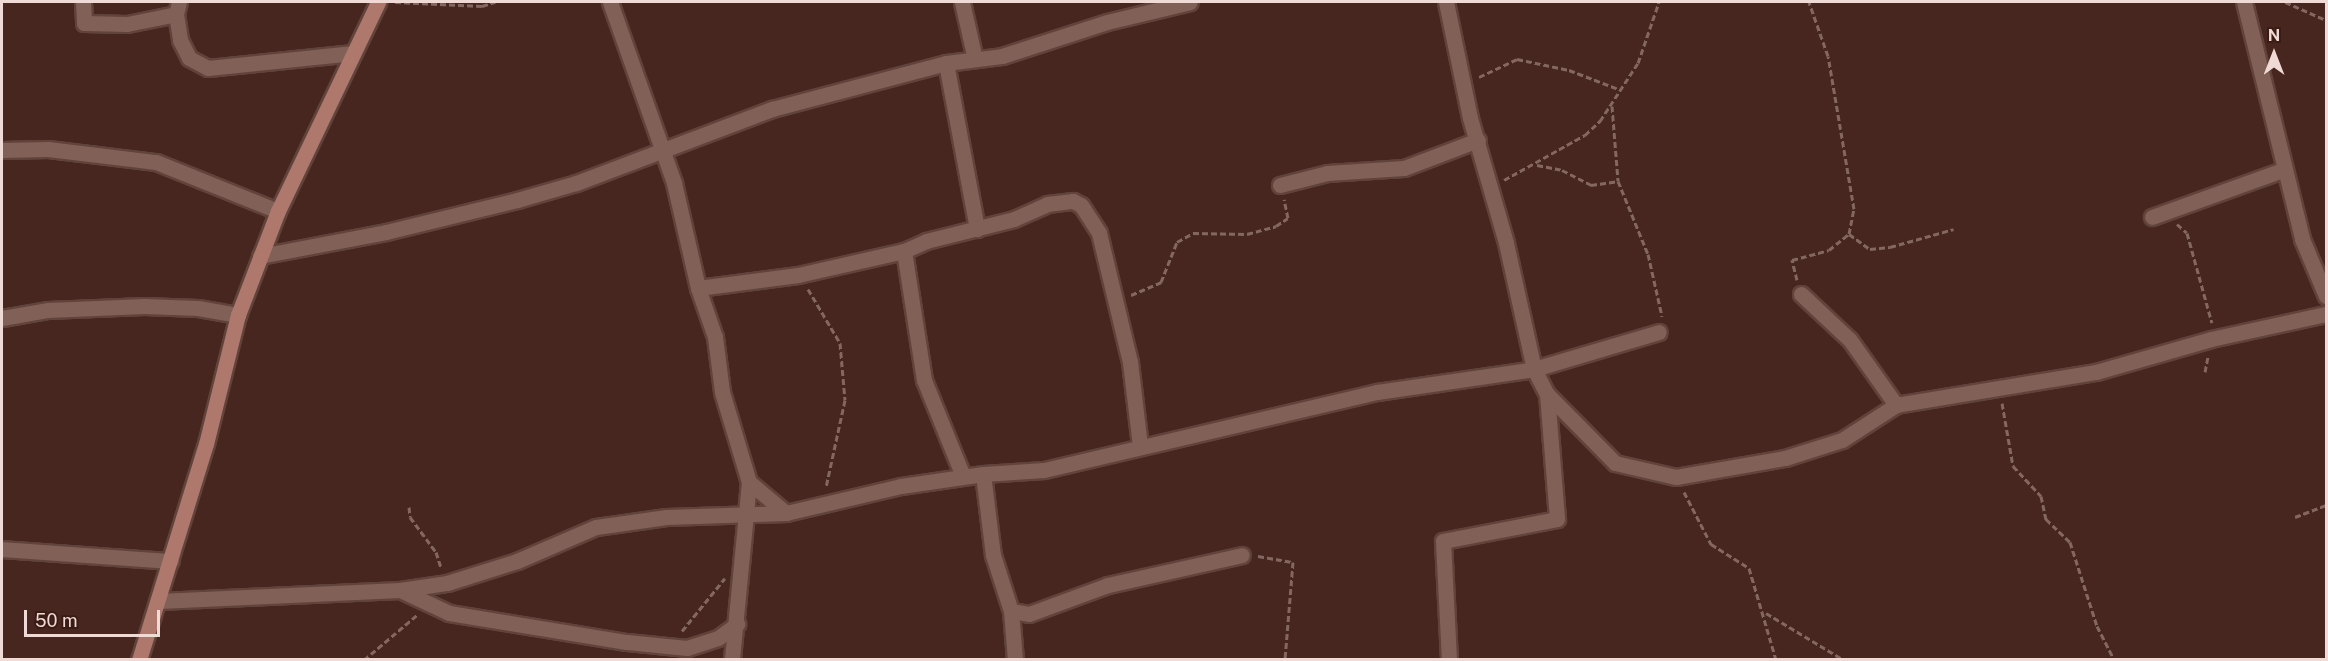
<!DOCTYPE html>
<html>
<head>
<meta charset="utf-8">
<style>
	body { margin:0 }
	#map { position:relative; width:2328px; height:661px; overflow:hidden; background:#46261e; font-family:"Public Sans",sans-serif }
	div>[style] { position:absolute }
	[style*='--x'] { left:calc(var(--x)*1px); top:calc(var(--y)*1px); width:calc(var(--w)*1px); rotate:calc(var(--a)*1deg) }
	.path>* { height:3px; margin-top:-1.5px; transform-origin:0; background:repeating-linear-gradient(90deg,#846760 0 6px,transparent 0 9px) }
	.roads { filter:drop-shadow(2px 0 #61433b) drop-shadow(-2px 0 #61433b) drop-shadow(0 2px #61433b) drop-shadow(0 -2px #61433b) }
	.minor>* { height:15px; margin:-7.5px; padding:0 7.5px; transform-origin:7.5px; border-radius:7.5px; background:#816057 }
	.tertiary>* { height:15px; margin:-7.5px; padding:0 7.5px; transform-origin:7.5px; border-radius:7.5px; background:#816057 }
	.secondary>* { height:15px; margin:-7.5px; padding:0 7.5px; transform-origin:7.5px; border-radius:7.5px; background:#ae796c }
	span { translate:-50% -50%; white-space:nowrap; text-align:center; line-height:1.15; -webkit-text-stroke:5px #3b1c15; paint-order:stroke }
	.frame { position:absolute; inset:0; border:3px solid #f0dad5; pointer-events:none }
	.north { position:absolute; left:2244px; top:24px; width:60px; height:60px; -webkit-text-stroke:4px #3b1c15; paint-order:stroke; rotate:0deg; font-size:16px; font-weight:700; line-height:24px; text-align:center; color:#f0dad5 }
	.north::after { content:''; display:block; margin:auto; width:21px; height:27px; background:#f0dad5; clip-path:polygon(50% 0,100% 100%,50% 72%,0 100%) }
	.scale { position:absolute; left:24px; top:610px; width:136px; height:27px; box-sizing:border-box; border:3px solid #f0dad5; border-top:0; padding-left:8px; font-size:18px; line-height:21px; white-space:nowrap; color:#f0dad5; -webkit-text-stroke:4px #3b1c15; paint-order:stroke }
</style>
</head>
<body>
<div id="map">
	<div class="path">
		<div style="--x:395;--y:2;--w:87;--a:2.6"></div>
		<div style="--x:482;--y:6;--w:14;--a:-17"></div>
		<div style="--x:2285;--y:2;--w:45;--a:23.7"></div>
		<div style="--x:1479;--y:77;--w:42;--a:-25.3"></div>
		<div style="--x:1517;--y:59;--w:53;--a:11.9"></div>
		<div style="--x:1569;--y:70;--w:56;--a:21"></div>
		<div style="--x:1612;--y:106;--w:75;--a:85.4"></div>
		<div style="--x:1618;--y:181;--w:79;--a:67.7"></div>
		<div style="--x:1648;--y:254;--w:64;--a:77.3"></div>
		<div style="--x:1537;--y:165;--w:25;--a:11"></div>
		<div style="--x:1562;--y:170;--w:33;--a:27"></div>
		<div style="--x:1591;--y:185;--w:27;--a:-8"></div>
		<div style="--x:1504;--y:180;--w:93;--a:-29.1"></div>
		<div style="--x:1585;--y:135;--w:21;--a:-43"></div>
		<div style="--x:1600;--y:121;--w:69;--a:-56.8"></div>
		<div style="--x:1638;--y:63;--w:65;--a:-71"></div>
		<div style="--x:2177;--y:224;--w:13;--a:42"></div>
		<div style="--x:2187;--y:233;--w:93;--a:74.5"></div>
		<div style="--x:1849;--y:234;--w:26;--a:36"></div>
		<div style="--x:1870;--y:249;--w:20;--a:-6"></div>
		<div style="--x:1890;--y:247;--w:66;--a:-15.7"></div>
		<div style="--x:1797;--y:280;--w:21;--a:-104"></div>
		<div style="--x:1792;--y:260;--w:38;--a:-15"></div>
		<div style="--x:1829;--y:250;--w:26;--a:-39"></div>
		<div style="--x:1849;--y:234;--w:25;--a:-79"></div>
		<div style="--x:1854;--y:209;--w:155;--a:-99.6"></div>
		<div style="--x:1828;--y:56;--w:57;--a:-109.4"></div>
		<div style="--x:808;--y:289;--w:63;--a:59.3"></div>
		<div style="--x:840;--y:343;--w:57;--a:85"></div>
		<div style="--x:845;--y:400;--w:89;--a:102.3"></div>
		<div style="--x:1131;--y:295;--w:33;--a:-23"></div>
		<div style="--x:1161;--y:282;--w:43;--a:-68.2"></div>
		<div style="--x:1177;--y:242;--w:18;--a:-29"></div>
		<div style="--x:1193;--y:233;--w:54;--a:1.1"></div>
		<div style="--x:1247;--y:234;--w:30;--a:-15"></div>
		<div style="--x:1276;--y:226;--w:14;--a:-34"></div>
		<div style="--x:1288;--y:218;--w:19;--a:-102"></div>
		<div style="--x:2205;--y:372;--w:15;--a:-79"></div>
		<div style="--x:2002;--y:403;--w:64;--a:80.1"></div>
		<div style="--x:2013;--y:466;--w:41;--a:47"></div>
		<div style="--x:2041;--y:496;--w:24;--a:78"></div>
		<div style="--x:2046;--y:519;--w:33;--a:44"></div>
		<div style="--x:2070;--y:542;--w:88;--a:72.2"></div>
		<div style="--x:2097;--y:626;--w:38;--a:63"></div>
		<div style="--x:1684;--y:492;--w:59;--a:62.6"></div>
		<div style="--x:1711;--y:544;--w:45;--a:32.3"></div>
		<div style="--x:1749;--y:568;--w:96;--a:73.6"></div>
		<div style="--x:409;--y:507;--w:10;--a:84"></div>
		<div style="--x:410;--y:517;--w:44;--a:53.4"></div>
		<div style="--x:436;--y:552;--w:16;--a:72"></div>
		<div style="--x:2295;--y:517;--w:33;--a:-21"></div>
		<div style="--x:1258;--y:556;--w:36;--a:10"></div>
		<div style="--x:1293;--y:562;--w:98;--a:94.7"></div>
		<div style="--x:1766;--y:613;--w:91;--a:31.1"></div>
		<div style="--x:682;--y:631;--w:68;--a:-50.9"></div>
		<div style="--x:364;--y:660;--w:70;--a:-40.3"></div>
	</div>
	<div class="roads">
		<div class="minor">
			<div style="--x:83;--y:2;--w:21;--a:87"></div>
			<div style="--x:84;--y:23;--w:43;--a:1.3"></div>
			<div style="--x:127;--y:24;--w:50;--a:-11.5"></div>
			<div style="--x:179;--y:2;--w:12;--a:104"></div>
			<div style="--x:176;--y:14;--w:26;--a:81"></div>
			<div style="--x:180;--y:40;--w:20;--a:63"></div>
			<div style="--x:189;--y:58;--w:21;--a:28"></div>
			<div style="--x:208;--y:68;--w:146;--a:-5.9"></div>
			<div style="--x:610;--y:2;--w:192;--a:70.5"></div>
			<div style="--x:674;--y:183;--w:108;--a:77.1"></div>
			<div style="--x:698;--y:288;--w:52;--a:70.9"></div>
			<div style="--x:715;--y:337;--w:55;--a:82.7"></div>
			<div style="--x:722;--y:392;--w:94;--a:73.3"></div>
			<div style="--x:749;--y:482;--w:179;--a:95.5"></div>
			<div style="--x:962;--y:2;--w:58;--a:77.2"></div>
			<div style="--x:1446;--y:2;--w:118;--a:78.3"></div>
			<div style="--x:1470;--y:118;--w:130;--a:73.9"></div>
			<div style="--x:1506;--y:243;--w:129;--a:77.5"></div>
			<div style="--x:1534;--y:369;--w:28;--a:63"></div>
			<div style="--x:1547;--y:394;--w:125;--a:85.4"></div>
			<div style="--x:1557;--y:519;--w:116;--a:169.1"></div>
			<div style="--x:1443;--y:541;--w:119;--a:87.1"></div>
			<div style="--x:946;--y:63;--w:169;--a:79.4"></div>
			<div style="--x:2;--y:150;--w:46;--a:-1.2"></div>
			<div style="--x:48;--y:149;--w:109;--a:6.9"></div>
			<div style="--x:156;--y:162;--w:131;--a:21.9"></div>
			<div style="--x:1280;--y:185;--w:49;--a:-14.3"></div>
			<div style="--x:1327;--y:173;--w:77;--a:-3.7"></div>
			<div style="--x:1404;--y:168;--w:79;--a:-20.7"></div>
			<div style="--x:2152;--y:217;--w:141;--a:-19.8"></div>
			<div style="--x:904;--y:251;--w:131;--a:81.2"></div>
			<div style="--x:924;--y:380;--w:104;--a:67.9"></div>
			<div style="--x:260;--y:256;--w:128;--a:-10.8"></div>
			<div style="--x:386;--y:232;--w:135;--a:-13.7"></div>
			<div style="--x:517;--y:200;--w:61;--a:-16.1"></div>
			<div style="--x:576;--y:183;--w:210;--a:-20.7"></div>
			<div style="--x:772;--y:109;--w:180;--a:-14.8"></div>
			<div style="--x:946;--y:63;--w:56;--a:-7.1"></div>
			<div style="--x:1002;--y:56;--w:110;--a:-17.9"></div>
			<div style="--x:1107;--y:22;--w:85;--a:-13.5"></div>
			<div style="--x:698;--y:288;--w:101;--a:-7.4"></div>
			<div style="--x:798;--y:275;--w:109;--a:-12.8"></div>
			<div style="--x:904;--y:251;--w:24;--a:-24"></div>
			<div style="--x:926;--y:241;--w:91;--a:-14"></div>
			<div style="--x:1014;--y:219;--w:36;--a:-24"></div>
			<div style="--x:1047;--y:204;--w:26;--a:-7"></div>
			<div style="--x:1073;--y:201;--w:9;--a:27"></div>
			<div style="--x:1081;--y:205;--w:33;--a:57"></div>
			<div style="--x:1099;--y:233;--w:133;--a:76.5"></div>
			<div style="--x:1130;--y:362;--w:85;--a:83.2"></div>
			<div style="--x:1801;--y:294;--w:67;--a:43.2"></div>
			<div style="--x:1850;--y:340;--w:80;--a:54.7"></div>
			<div style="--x:2;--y:318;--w:47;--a:-9.9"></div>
			<div style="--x:48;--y:310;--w:96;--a:-2.4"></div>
			<div style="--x:144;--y:306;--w:54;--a:2.1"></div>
			<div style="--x:198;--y:308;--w:41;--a:9.9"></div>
			<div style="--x:1547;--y:394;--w:97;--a:45.4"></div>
			<div style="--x:1615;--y:463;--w:63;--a:12.9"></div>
			<div style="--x:1676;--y:477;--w:111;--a:-9.9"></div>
			<div style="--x:1785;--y:458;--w:60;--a:-17.5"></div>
			<div style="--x:1842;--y:440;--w:64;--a:-32.9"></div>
			<div style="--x:1896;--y:405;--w:203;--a:-9.4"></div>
			<div style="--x:2096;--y:372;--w:120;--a:-16"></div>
			<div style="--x:2211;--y:339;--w:118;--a:-12.3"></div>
			<div style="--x:983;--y:474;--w:82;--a:83"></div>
			<div style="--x:993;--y:555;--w:59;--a:72.2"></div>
			<div style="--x:1011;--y:611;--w:18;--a:9"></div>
			<div style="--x:1029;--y:614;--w:84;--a:-20.2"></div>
			<div style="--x:1108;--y:585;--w:137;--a:-12.6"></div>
			<div style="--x:749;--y:482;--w:48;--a:40"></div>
			<div style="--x:2;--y:549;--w:169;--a:4.1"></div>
			<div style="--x:400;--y:590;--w:54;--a:25.1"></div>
			<div style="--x:449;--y:613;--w:180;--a:9.3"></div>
			<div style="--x:627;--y:642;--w:60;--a:5.7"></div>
			<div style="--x:687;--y:648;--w:33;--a:-18"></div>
			<div style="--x:718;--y:638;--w:24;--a:-36"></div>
			<div style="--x:159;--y:601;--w:241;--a:-2.6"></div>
			<div style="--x:400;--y:590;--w:48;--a:-8.5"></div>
			<div style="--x:447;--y:583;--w:73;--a:-17.4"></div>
			<div style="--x:517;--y:561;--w:86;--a:-23.3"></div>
			<div style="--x:596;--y:527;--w:71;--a:-8.1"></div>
			<div style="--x:666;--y:517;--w:120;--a:-1.9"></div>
			<div style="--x:786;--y:513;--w:118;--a:-13.2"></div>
			<div style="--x:901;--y:486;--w:83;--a:-8.3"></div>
			<div style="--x:983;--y:474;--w:61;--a:-3.8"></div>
			<div style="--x:1044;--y:470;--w:342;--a:-13.2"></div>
			<div style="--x:1377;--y:392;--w:159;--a:-8.3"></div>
			<div style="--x:1534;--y:369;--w:130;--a:-16.5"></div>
			<div style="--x:1011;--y:611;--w:49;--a:85.3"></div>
		</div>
		<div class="tertiary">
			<div style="--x:2244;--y:2;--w:244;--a:76.2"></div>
			<div style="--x:2302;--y:239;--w:62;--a:67.2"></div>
		</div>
		<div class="secondary">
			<div style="--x:139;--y:660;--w:226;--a:-72.8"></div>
			<div style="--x:206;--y:444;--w:133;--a:-76.1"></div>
			<div style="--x:238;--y:315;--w:111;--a:-69"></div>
			<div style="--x:278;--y:211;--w:232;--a:-64.4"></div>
		</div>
	</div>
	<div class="frame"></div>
	<div class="north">N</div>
	<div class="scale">50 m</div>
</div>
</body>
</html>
